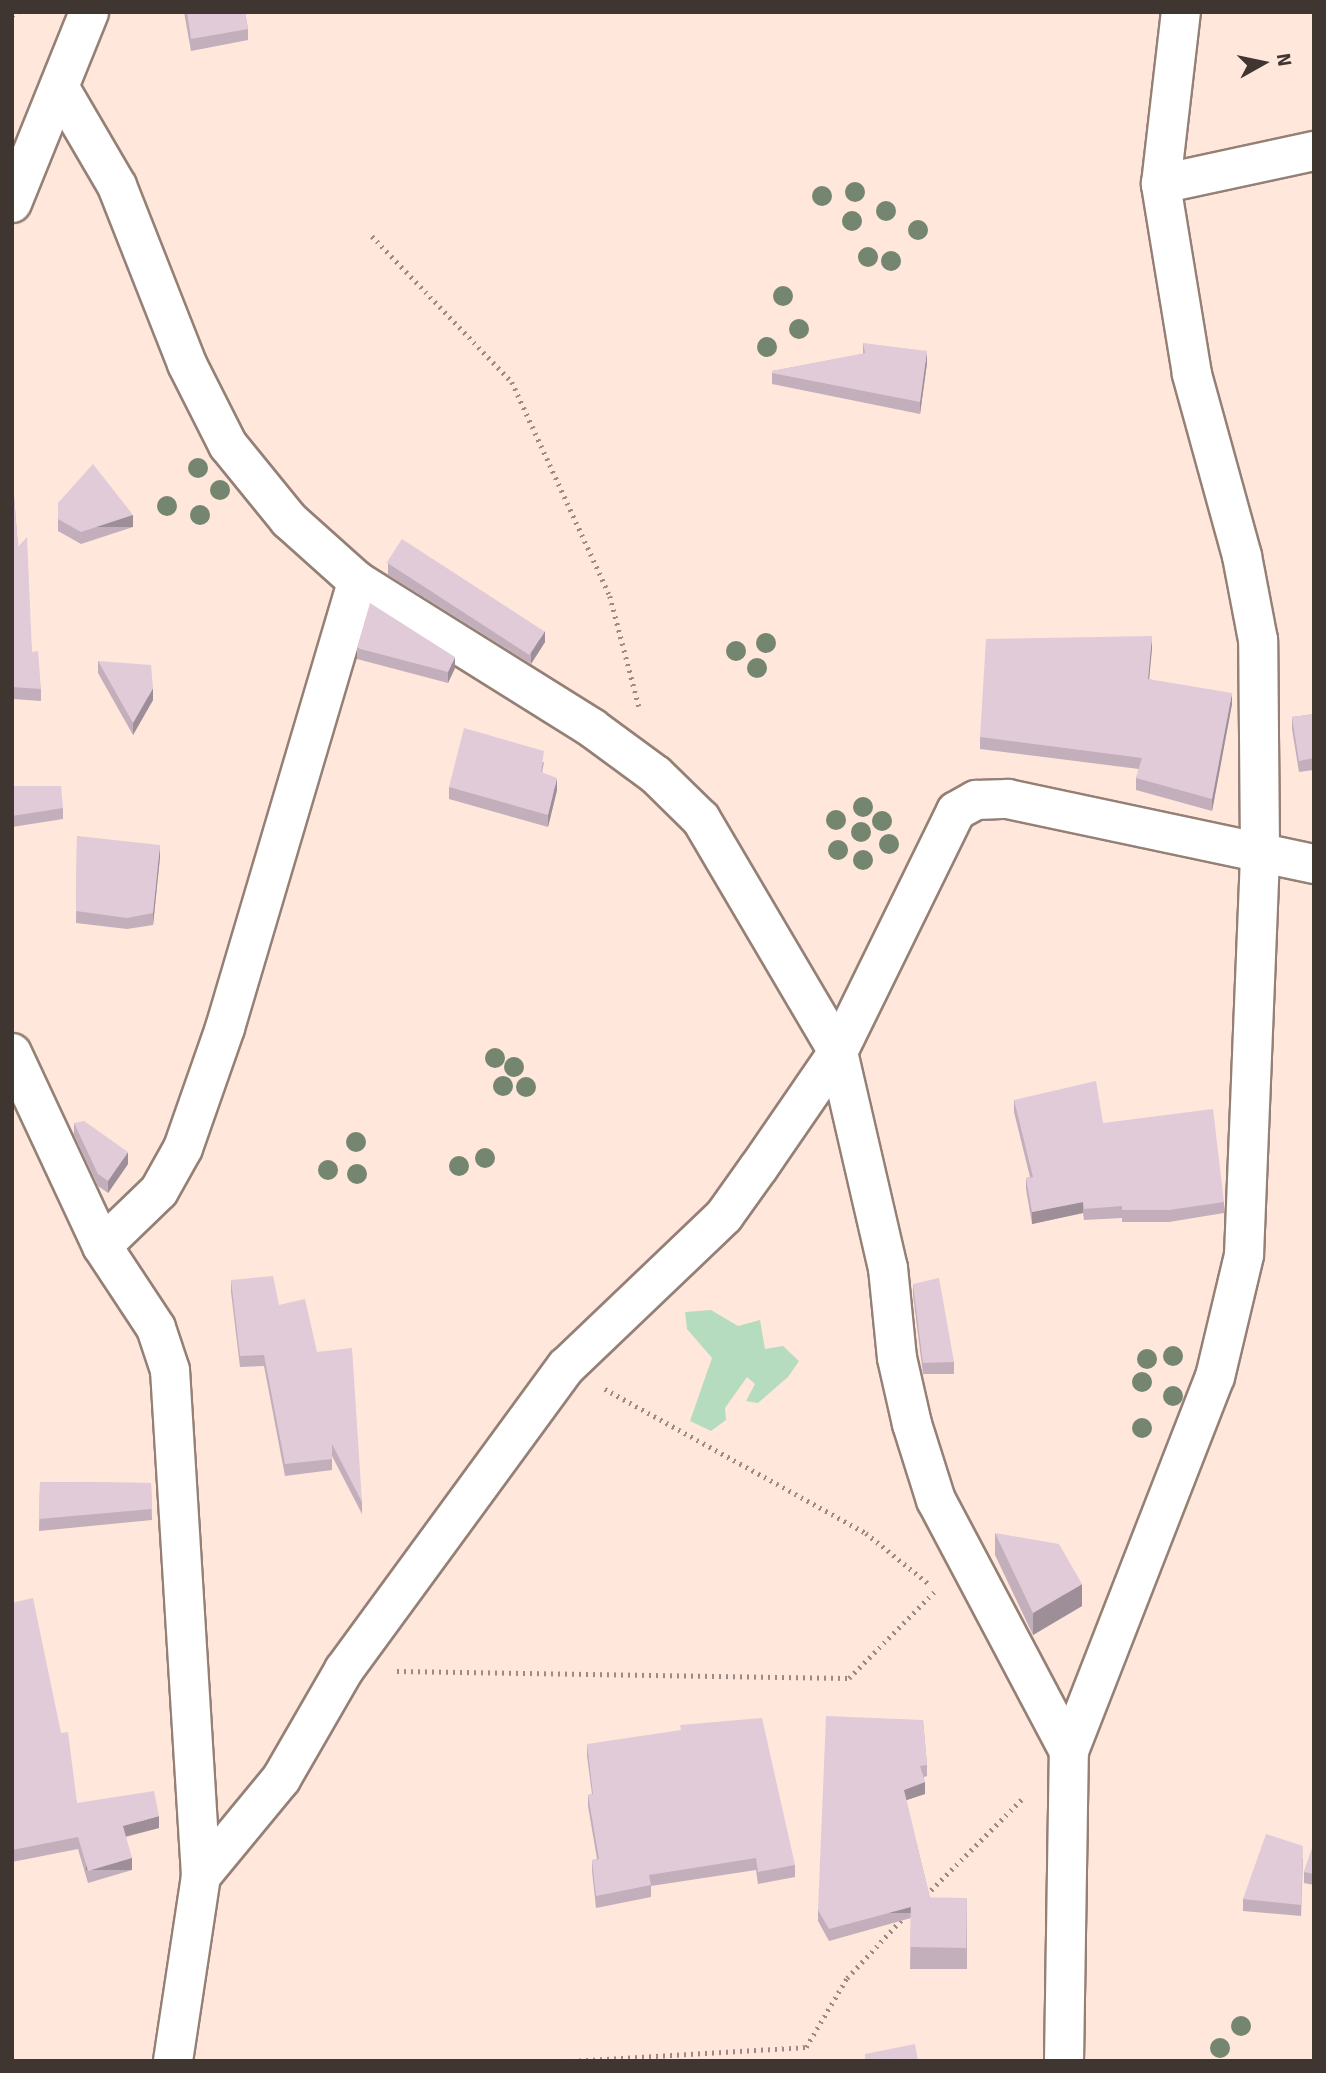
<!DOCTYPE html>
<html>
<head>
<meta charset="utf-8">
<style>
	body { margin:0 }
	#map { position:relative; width:1326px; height:2073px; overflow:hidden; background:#ffe7dc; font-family:Signika,sans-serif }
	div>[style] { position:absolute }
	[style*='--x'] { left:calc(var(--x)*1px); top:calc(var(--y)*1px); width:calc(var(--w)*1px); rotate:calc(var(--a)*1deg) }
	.green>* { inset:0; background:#b6dcc0 }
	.path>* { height:4.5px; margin-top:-2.25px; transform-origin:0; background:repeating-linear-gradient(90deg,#9c8b84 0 2px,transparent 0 7px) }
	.roads { filter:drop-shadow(2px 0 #958076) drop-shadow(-2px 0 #958076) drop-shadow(0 2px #958076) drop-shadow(0 -2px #958076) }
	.minor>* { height:38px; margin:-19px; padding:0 19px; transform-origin:19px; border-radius:19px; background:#fff }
	.trees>* { width:20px; height:20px; margin:-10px; border-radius:50%; background:#748570 }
	.wall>* { inset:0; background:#c2afbb }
	.shaded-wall>* { inset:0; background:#9e8e98; transform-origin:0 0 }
	.building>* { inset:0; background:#e1cbd9; transform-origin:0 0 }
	span { translate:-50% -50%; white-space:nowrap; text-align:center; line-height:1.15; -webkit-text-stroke:6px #ffe7dc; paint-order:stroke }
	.frame { position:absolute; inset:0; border:14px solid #3f3632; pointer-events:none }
	.north { position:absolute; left:1228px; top:28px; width:70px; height:70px; -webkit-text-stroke:5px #ffe7dc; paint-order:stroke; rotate:81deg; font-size:19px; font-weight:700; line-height:28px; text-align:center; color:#3f3632 }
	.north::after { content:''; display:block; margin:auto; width:24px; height:32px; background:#3f3632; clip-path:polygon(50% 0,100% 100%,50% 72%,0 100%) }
</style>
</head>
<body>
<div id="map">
	<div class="green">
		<div style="clip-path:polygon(711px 1310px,738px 1326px,760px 1320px,765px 1349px,783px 1346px,799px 1361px,788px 1377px,758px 1403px,746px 1401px,755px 1384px,747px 1377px,725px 1408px,726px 1420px,711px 1431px,690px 1421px,712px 1358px,687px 1329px,685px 1312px)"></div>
	</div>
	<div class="path">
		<div style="--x:12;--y:15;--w:7;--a:-27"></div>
		<div style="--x:372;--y:236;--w:202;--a:46.2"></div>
		<div style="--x:512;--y:382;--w:235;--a:65.4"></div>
		<div style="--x:610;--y:596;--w:118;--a:75.3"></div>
		<div style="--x:605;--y:1389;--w:298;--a:28.9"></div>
		<div style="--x:866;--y:1533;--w:81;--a:39"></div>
		<div style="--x:397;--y:1671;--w:452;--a:0.9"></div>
		<div style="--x:849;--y:1678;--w:124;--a:-45.3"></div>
		<div style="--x:926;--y:1895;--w:139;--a:-45"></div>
		<div style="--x:572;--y:2061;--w:234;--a:-3.4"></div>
		<div style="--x:806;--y:2047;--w:80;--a:-59.3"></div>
		<div style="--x:847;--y:1978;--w:82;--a:-47"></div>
	</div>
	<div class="roads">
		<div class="minor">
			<div style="--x:61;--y:90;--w:111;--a:59.7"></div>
			<div style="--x:117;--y:186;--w:191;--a:68.5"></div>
			<div style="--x:187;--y:364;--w:91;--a:63.2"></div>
			<div style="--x:228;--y:445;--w:97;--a:50.9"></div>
			<div style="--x:289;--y:520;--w:91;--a:41.9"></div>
			<div style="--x:357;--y:581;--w:277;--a:32"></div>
			<div style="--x:592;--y:728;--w:79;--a:36.3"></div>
			<div style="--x:656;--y:775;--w:63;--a:44.4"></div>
			<div style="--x:701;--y:819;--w:270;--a:59.5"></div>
			<div style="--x:838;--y:1052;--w:222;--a:77"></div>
			<div style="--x:888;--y:1268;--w:90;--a:84.3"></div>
			<div style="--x:897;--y:1358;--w:68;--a:77.2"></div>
			<div style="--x:912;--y:1424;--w:80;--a:72.5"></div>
			<div style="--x:936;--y:1500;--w:284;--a:62.1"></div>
			<div style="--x:1161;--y:184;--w:157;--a:-12.2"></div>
			<div style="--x:12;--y:203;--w:206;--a:-68"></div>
			<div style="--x:12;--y:1053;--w:213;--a:65"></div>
			<div style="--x:102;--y:1246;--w:98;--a:56.6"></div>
			<div style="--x:156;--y:1328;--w:44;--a:71.6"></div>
			<div style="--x:170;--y:1370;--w:507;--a:86.49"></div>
			<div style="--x:201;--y:1876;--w:187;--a:98.6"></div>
			<div style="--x:102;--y:1246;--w:79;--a:-44"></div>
			<div style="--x:159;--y:1191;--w:49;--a:-60.8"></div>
			<div style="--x:183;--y:1148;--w:127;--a:-70.7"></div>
			<div style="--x:225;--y:1028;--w:466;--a:-73.5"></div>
			<div style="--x:201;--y:1876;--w:126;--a:-50.5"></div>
			<div style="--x:281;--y:1779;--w:126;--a:-60"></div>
			<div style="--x:344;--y:1670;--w:376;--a:-53.8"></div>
			<div style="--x:566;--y:1367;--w:219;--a:-43.7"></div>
			<div style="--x:724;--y:1216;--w:60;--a:-54.5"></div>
			<div style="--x:759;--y:1167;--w:140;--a:-55.5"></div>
			<div style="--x:838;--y:1052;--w:268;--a:-63.9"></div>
			<div style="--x:956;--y:811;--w:23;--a:-29"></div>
			<div style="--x:976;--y:800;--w:32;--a:-2"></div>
			<div style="--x:1008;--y:799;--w:313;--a:12"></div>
			<div style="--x:1064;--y:2061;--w:310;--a:-89.1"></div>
			<div style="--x:1069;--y:1751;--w:401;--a:-68.7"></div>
			<div style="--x:1215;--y:1377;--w:125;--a:-76.6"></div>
			<div style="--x:1244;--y:1255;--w:405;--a:-87.7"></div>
			<div style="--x:1260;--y:850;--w:210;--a:-90.5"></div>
			<div style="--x:1258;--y:640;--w:86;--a:-100.8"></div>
			<div style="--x:1242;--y:556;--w:189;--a:-105.4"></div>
			<div style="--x:1192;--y:374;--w:193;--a:-99.3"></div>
			<div style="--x:1161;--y:184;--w:173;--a:-83.4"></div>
		</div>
	</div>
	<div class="trees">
		<div style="left:855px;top:192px"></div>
		<div style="left:822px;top:196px"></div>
		<div style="left:886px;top:211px"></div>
		<div style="left:852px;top:221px"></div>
		<div style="left:918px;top:230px"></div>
		<div style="left:868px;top:257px"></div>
		<div style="left:891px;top:261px"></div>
		<div style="left:783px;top:296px"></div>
		<div style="left:799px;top:329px"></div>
		<div style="left:767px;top:347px"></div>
		<div style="left:198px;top:468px"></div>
		<div style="left:220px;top:490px"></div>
		<div style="left:167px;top:506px"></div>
		<div style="left:200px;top:515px"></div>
		<div style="left:766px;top:643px"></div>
		<div style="left:736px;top:651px"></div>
		<div style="left:757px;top:668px"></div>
		<div style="left:863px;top:807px"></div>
		<div style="left:836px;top:820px"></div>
		<div style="left:882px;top:821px"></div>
		<div style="left:861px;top:832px"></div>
		<div style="left:889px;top:844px"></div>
		<div style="left:838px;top:850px"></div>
		<div style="left:863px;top:860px"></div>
		<div style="left:495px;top:1058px"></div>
		<div style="left:514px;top:1067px"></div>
		<div style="left:503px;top:1086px"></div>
		<div style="left:526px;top:1087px"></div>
		<div style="left:356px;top:1142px"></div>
		<div style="left:485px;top:1158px"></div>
		<div style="left:459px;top:1166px"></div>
		<div style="left:328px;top:1170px"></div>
		<div style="left:357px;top:1174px"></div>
		<div style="left:1173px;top:1356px"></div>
		<div style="left:1147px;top:1359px"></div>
		<div style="left:1142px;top:1382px"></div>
		<div style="left:1173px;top:1396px"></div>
		<div style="left:1142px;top:1428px"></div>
		<div style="left:1241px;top:2026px"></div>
		<div style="left:1220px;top:2048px"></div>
	</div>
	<div class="wall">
		<div style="clip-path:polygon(184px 12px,245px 12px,248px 29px,248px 40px,191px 51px)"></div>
		<div style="clip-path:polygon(863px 343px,927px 363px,920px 414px,772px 384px,772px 371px,863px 354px)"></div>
		<div style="clip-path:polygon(12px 470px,18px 547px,32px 652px,41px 689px,41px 701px,12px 699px)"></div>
		<div style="clip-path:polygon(58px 503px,133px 527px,81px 544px,58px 531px)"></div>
		<div style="clip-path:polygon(388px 563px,545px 642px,531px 664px,388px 575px)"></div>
		<div style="clip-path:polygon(357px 648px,455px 668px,448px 683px,357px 659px)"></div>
		<div style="clip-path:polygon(1152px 648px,1149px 679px,1232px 704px,1212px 811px,1136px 790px,1136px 778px,1139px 769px,980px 749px,980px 737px)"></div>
		<div style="clip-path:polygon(98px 661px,153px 700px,133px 735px,98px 673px)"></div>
		<div style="clip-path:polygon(1314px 714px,1314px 770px,1299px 772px,1292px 729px,1292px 717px)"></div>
		<div style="clip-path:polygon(544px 762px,542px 773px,557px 790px,548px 827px,449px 799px,449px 787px)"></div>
		<div style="clip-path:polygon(12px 786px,63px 808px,63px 819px,12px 827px)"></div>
		<div style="clip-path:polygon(77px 836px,160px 857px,153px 925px,127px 929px,76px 923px)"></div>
		<div style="clip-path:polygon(1014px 1100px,1103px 1123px,1224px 1202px,1224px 1213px,1169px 1222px,1122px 1222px,1122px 1218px,1084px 1220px,1083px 1213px,1032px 1224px,1026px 1189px,1026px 1178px,1030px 1177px,1014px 1112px)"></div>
		<div style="clip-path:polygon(74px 1123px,128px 1164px,108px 1193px,98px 1186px,74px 1135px)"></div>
		<div style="clip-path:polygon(231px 1280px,279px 1305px,317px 1352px,362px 1502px,362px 1514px,332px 1456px,332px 1470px,285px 1476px,264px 1366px,240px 1367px,231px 1292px)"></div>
		<div style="clip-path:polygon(913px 1284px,954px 1362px,954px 1374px,923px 1374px,913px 1295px)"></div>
		<div style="clip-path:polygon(40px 1482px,151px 1483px,152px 1520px,39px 1531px)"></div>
		<div style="clip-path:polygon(995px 1533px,1082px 1606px,1033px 1635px,995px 1555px)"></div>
		<div style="clip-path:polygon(12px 1603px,77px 1803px,159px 1828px,126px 1837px,132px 1870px,88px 1883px,78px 1849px,12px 1862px)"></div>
		<div style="clip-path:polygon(923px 1720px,927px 1765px,927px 1776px,924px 1777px,925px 1794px,906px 1800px,930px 1898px,967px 1898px,967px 1969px,910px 1969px,911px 1918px,829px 1941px,818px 1921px,818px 1910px)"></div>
		<div style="clip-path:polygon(587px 1744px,795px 1865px,795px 1877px,758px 1884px,756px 1870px,651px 1886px,651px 1897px,596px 1908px,592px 1871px,592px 1860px,597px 1859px,588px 1806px,588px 1795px,592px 1794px,587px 1756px)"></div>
		<div style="clip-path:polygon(1314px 1843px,1314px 1885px,1304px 1883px,1304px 1872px)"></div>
		<div style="clip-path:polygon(1303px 1858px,1301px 1916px,1243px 1911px,1243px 1899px)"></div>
	</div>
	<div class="shaded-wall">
		<div style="clip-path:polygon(927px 351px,927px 363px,920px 414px,920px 402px)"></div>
		<div style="left:133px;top:515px;width:12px;height:55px;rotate:90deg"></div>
		<div style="clip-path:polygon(545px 631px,545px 642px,531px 664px,531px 653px)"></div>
		<div style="clip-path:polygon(1152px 636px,1152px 648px,1148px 691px,1148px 679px)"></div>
		<div style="clip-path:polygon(455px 657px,455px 668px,448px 683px,448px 672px)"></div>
		<div style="clip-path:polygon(153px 688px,153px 700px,133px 735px,133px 723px)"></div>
		<div style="clip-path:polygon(1232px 693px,1232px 704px,1212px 811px,1212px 799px)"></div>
		<div style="clip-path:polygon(557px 778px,557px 790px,548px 827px,548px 815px)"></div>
		<div style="clip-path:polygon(160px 845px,160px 857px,153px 925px,153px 913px)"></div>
		<div style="clip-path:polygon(128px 1152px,128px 1164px,108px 1193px,108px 1181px)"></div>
		<div style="clip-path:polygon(1083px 1202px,1083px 1213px,1032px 1224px,1032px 1212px)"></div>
		<div style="clip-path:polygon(1082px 1584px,1082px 1606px,1033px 1635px,1033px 1613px)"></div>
		<div style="clip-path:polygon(925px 1782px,925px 1794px,904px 1801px,904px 1790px)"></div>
		<div style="clip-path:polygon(159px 1816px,159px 1828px,123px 1837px,123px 1826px)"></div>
		<div style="left:132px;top:1858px;width:12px;height:46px;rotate:90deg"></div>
		<div style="left:931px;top:1901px;width:12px;height:106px;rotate:90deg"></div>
	</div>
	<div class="building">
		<div style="clip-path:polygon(187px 12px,245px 12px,248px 29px,191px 39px)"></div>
		<div style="clip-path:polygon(863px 343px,927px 351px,920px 402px,772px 373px,772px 371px,865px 353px)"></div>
		<div style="clip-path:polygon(93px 464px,133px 515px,81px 532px,58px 519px,58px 503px)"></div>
		<div style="clip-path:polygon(12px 470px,18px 547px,27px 537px,32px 652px,38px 651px,41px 689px,12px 687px)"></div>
		<div style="left:402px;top:539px;width:170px;height:28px;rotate:33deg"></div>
		<div style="clip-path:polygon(370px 603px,455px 657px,448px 672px,357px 648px)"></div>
		<div style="clip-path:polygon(1152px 636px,1148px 679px,1232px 693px,1212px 799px,1136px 778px,1142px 758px,980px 737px,986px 639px)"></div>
		<div style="clip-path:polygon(98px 661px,151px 665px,153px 688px,133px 723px)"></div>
		<div style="clip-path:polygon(1314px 714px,1314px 758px,1299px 761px,1292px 717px)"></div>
		<div style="clip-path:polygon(464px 728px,544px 751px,541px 772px,557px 778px,548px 815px,449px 787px)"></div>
		<div style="clip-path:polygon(12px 786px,61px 786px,63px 808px,12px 816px)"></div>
		<div style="clip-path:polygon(77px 836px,160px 845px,153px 913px,127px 918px,76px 911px)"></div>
		<div style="clip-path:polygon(1096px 1081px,1103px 1123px,1213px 1109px,1224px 1202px,1169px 1210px,1122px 1210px,1122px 1206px,1084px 1209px,1083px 1202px,1032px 1212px,1026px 1178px,1033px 1177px,1014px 1100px)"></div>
		<div style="clip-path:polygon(84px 1121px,128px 1152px,108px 1181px,98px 1174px,74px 1123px)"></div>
		<div style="clip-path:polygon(273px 1276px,279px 1305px,305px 1299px,317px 1352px,352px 1348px,362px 1502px,332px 1444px,332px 1459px,285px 1464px,264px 1355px,240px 1356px,231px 1280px)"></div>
		<div style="clip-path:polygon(939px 1278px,954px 1362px,923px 1363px,913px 1284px)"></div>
		<div style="clip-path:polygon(40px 1482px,151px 1483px,152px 1509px,39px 1519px)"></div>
		<div style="clip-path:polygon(995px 1533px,1059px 1544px,1082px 1584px,1033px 1613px)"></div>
		<div style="clip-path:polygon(33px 1598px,61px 1733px,68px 1732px,77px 1803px,154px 1791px,159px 1816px,123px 1826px,132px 1858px,88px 1871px,78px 1837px,12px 1850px,12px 1603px)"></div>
		<div style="clip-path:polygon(826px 1716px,923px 1720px,927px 1765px,920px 1766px,925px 1782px,904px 1790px,930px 1898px,911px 1897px,911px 1907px,829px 1929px,818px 1910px)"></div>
		<div style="clip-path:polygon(762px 1718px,795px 1865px,758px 1872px,756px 1858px,649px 1875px,651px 1885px,596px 1896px,592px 1860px,599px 1859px,588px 1795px,593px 1794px,587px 1744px,681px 1730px,680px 1725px)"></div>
		<div style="clip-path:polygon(1266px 1834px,1303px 1846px,1301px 1905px,1243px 1899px)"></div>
		<div style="clip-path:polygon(1314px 1843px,1314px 1874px,1304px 1872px)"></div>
		<div style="left:911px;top:1897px;width:56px;height:50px;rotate:1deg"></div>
		<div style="clip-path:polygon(915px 2044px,918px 2061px,865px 2061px,865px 2054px)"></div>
	</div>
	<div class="frame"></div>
	<div class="north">N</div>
</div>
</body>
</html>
